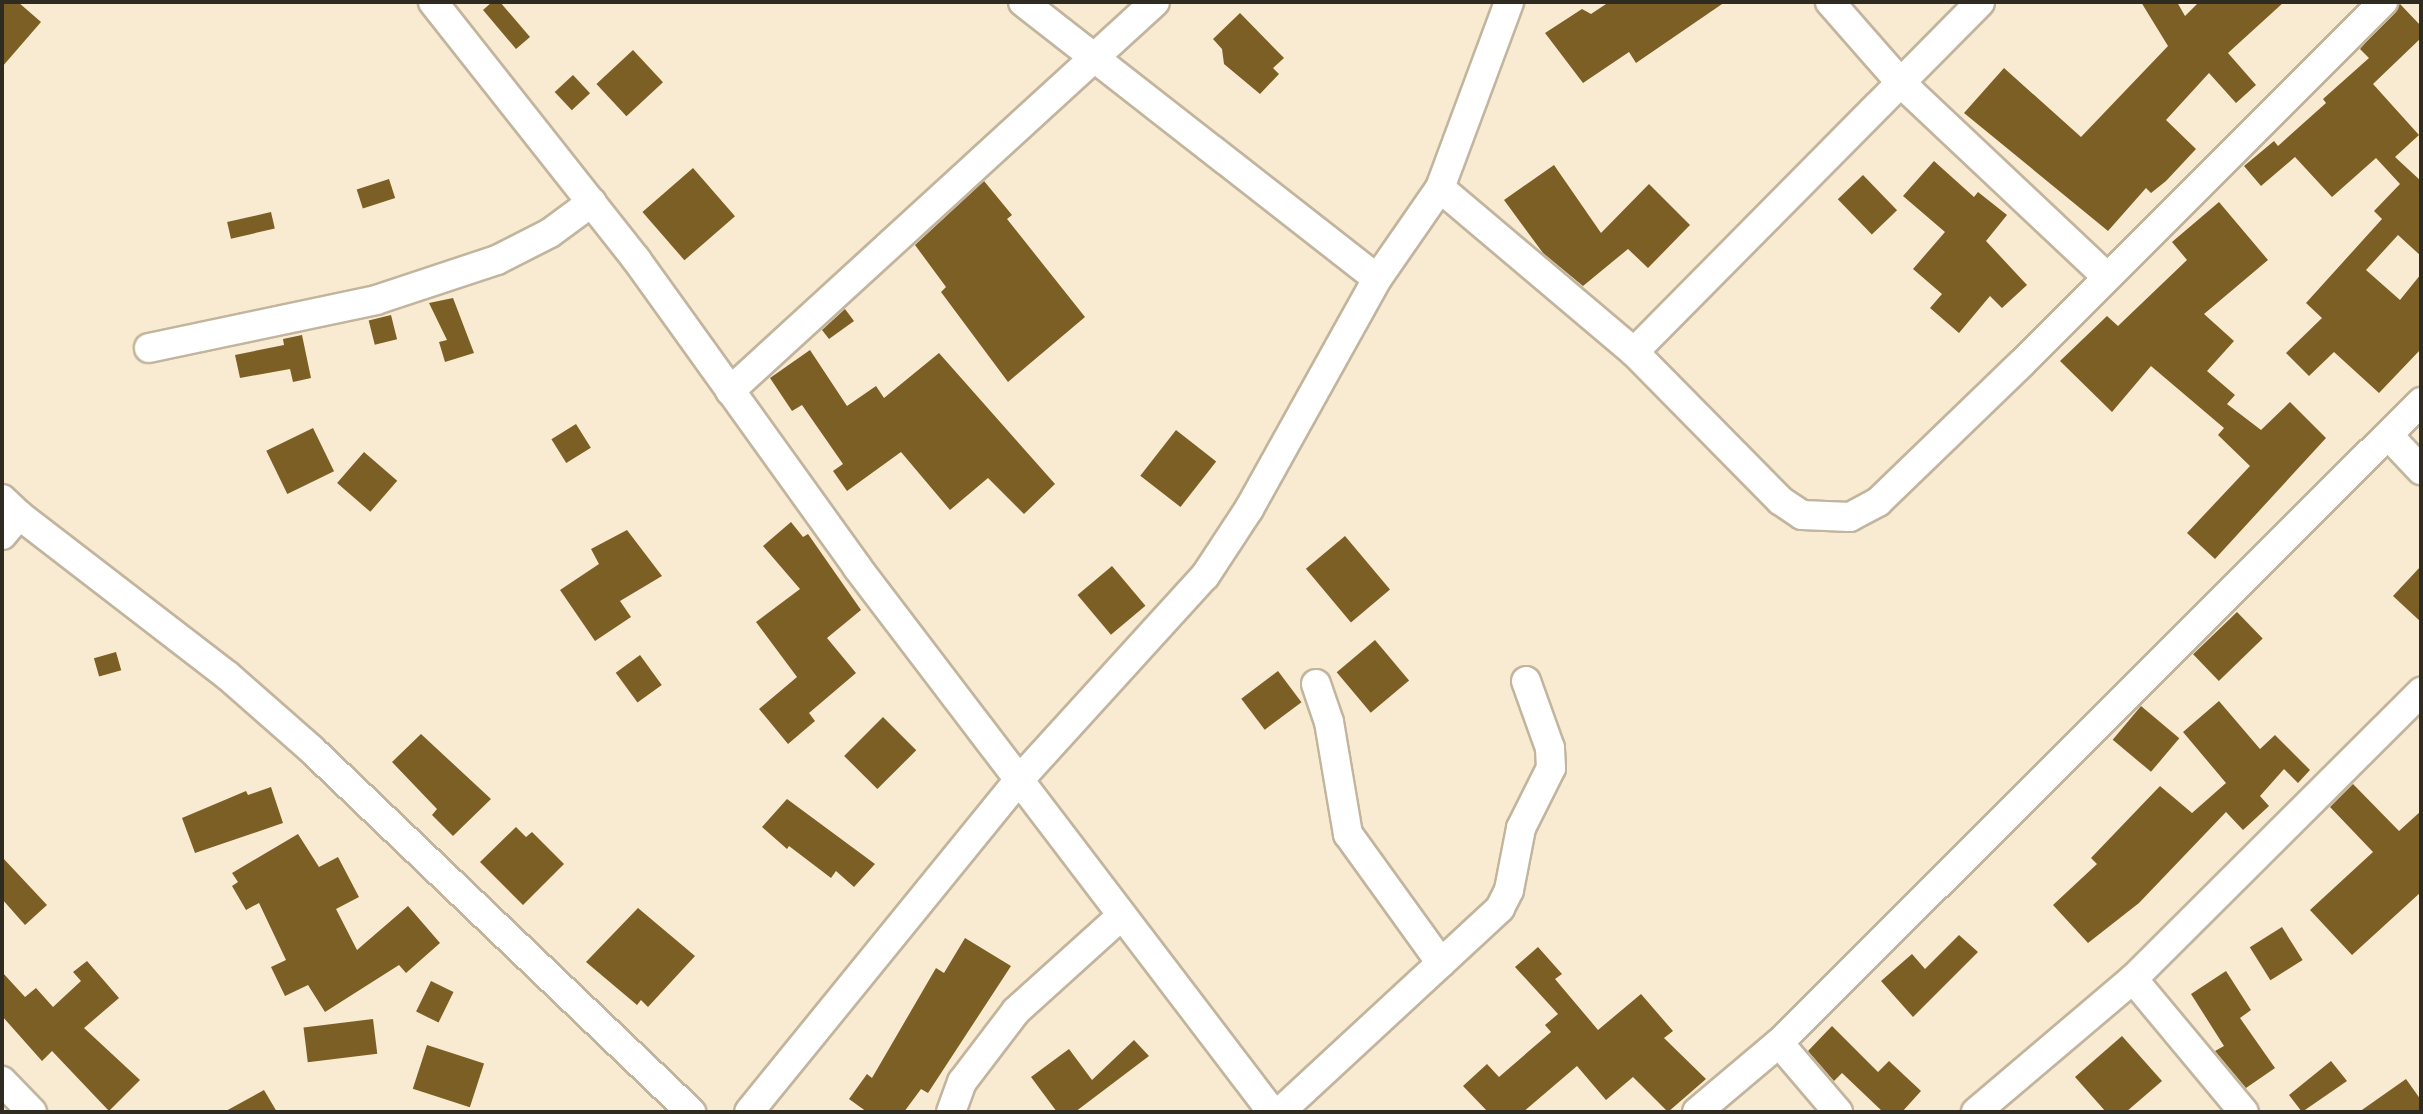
<!DOCTYPE html>
<html>
<head>
<meta charset="utf-8">
<style>
	body { margin:0 }
	#map { position:relative; width:2423px; height:1114px; overflow:hidden; background:#f8ebd2; font-family:"Noto Serif",serif }
	div>[style] { position:absolute }
	[style*='--x'] { left:calc(var(--x)*1px); top:calc(var(--y)*1px); width:calc(var(--w)*1px); rotate:calc(var(--a)*1deg) }
	.building>* { inset:0; background:#7c5f24; transform-origin:0 0 }
	.roads { filter:drop-shadow(2px 0 #c2b59e) drop-shadow(-2px 0 #c2b59e) drop-shadow(0 2px #c2b59e) drop-shadow(0 -2px #c2b59e) }
	.minor>* { height:28px; margin:-14px; padding:0 14px; transform-origin:14px; border-radius:14px; background:#fff }
	span { translate:-50% -50%; white-space:nowrap; text-align:center; line-height:1.15; -webkit-text-stroke:8px #fff; paint-order:stroke }
	.frame { position:absolute; inset:0; border:4px solid #302b21; pointer-events:none }
</style>
</head>
<body>
<div id="map">
	<div class="building">
		<div style="clip-path:polygon(2px 2px,18px 2px,41px 22px,2px 67px)"></div>
		<div style="clip-path:polygon(492px 2px,500px 2px,530px 37px,516px 49px,483px 10px)"></div>
		<div style="clip-path:polygon(1609px 2px,1725px 2px,1636px 63px,1629px 52px,1583px 83px,1545px 33px,1582px 9px,1591px 14px)"></div>
		<div style="clip-path:polygon(2141px 2px,2177px 2px,2185px 16px,2199px 2px,2284px 2px,2228px 53px,2256px 85px,2236px 103px,2209px 73px,2166px 120px,2196px 149px,2166px 181px,2151px 193px,2146px 188px,2108px 231px,1964px 113px,2004px 68px,2081px 137px,2168px 46px)"></div>
		<div style="clip-path:polygon(2400px 4px,2421px 26px,2421px 38px,2373px 84px,2419px 135px,2395px 157px,2421px 181px,2421px 256px,2398px 235px,2366px 270px,2400px 300px,2421px 274px,2421px 349px,2379px 393px,2334px 352px,2309px 376px,2286px 353px,2322px 318px,2306px 303px,2382px 219px,2374px 211px,2400px 184px,2376px 158px,2332px 197px,2295px 157px,2261px 186px,2244px 166px,2274px 141px,2278px 146px,2326px 103px,2323px 99px,2369px 58px,2360px 49px)"></div>
		<div style="clip-path:polygon(1240px 13px,1284px 58px,1273px 68px,1279px 74px,1260px 94px,1224px 64px,1222px 49px,1213px 39px)"></div>
		<div style="left:633px;top:50px;width:44px;height:50px;rotate:47deg"></div>
		<div style="left:573px;top:75px;width:25px;height:25px;rotate:47deg"></div>
		<div style="clip-path:polygon(1934px 161px,1974px 197px,1978px 192px,2007px 215px,1986px 241px,2027px 285px,2002px 308px,1990px 296px,1959px 333px,1930px 308px,1942px 294px,1913px 269px,1945px 232px,1903px 196px)"></div>
		<div style="clip-path:polygon(1554px 165px,1601px 233px,1649px 184px,1690px 225px,1648px 268px,1628px 249px,1583px 286px,1543px 253px,1504px 200px)"></div>
		<div style="left:693px;top:168px;width:64px;height:67px;rotate:49deg"></div>
		<div style="left:1863px;top:175px;width:49px;height:35px;rotate:46deg"></div>
		<div style="left:389px;top:179px;width:20px;height:34px;rotate:72deg"></div>
		<div style="clip-path:polygon(984px 181px,1012px 215px,1007px 219px,1085px 317px,1008px 382px,941px 292px,946px 287px,915px 245px)"></div>
		<div style="clip-path:polygon(2219px 202px,2268px 260px,2204px 314px,2234px 341px,2207px 371px,2235px 395px,2227px 404px,2261px 430px,2290px 402px,2326px 438px,2215px 559px,2187px 533px,2250px 466px,2218px 435px,2224px 428px,2151px 366px,2112px 412px,2060px 361px,2107px 316px,2118px 326px,2187px 260px,2172px 242px)"></div>
		<div style="left:271px;top:212px;width:17px;height:45px;rotate:77deg"></div>
		<div style="clip-path:polygon(453px 298px,474px 353px,445px 362px,439px 342px,447px 340px,429px 303px)"></div>
		<div style="clip-path:polygon(845px 309px,854px 321px,829px 339px,822px 330px)"></div>
		<div style="left:391px;top:315px;width:25px;height:23px;rotate:76deg"></div>
		<div style="clip-path:polygon(302px 335px,311px 378px,293px 382px,290px 369px,240px 378px,235px 355px,284px 345px,283px 339px)"></div>
		<div style="clip-path:polygon(810px 350px,847px 406px,876px 386px,884px 398px,939px 353px,1055px 484px,1024px 514px,988px 478px,950px 510px,901px 452px,847px 491px,833px 471px,843px 464px,802px 405px,792px 411px,770px 378px)"></div>
		<div style="left:576px;top:424px;width:28px;height:29px;rotate:58deg"></div>
		<div style="left:313px;top:428px;width:48px;height:52px;rotate:64deg"></div>
		<div style="left:1176px;top:430px;width:51px;height:58px;rotate:38deg"></div>
		<div style="left:364px;top:452px;width:44px;height:41px;rotate:41deg"></div>
		<div style="clip-path:polygon(791px 522px,803px 537px,808px 534px,861px 610px,827px 638px,856px 673px,809px 713px,815px 721px,788px 744px,759px 709px,797px 677px,756px 622px,800px 589px,763px 546px)"></div>
		<div style="clip-path:polygon(627px 530px,662px 576px,620px 601px,631px 617px,595px 641px,560px 590px,599px 564px,591px 549px)"></div>
		<div style="left:1345px;top:536px;width:70px;height:51px;rotate:50deg"></div>
		<div style="left:1112px;top:566px;width:52px;height:45px;rotate:50deg"></div>
		<div style="clip-path:polygon(2421px 566px,2421px 622px,2393px 596px)"></div>
		<div style="left:2237px;top:612px;width:37px;height:61px;rotate:46deg"></div>
		<div style="left:1375px;top:640px;width:53px;height:50px;rotate:50deg"></div>
		<div style="left:116px;top:652px;width:19px;height:23px;rotate:74deg"></div>
		<div style="left:640px;top:655px;width:37px;height:30px;rotate:54deg"></div>
		<div style="left:1278px;top:671px;width:39px;height:46px;rotate:53deg"></div>
		<div style="clip-path:polygon(2219px 701px,2260px 749px,2275px 735px,2310px 770px,2298px 783px,2284px 769px,2260px 796px,2269px 806px,2243px 830px,2226px 812px,2139px 903px,2088px 943px,2053px 905px,2097px 864px,2091px 858px,2160px 786px,2192px 813px,2226px 783px,2183px 732px)"></div>
		<div style="left:2141px;top:706px;width:50px;height:44px;rotate:40deg"></div>
		<div style="left:883px;top:717px;width:47px;height:55px;rotate:45deg"></div>
		<div style="clip-path:polygon(421px 734px,491px 799px,453px 836px,432px 815px,437px 809px,392px 762px)"></div>
		<div style="clip-path:polygon(2353px 784px,2399px 831px,2421px 811px,2421px 892px,2352px 955px,2310px 910px,2373px 852px,2330px 807px)"></div>
		<div style="clip-path:polygon(271px 787px,283px 823px,195px 853px,182px 818px,246px 791px,248px 795px)"></div>
		<div style="clip-path:polygon(787px 799px,875px 864px,854px 887px,836px 871px,831px 878px,789px 846px,787px 849px,762px 827px)"></div>
		<div style="clip-path:polygon(516px 827px,526px 837px,532px 832px,564px 864px,523px 905px,480px 862px)"></div>
		<div style="clip-path:polygon(298px 834px,319px 867px,338px 857px,359px 897px,336px 909px,357px 950px,408px 906px,440px 943px,406px 973px,399px 965px,325px 1012px,308px 985px,285px 996px,271px 967px,286px 960px,259px 903px,246px 910px,232px 886px,238px 882px,232px 873px)"></div>
		<div style="clip-path:polygon(2px 857px,47px 905px,25px 925px,2px 899px)"></div>
		<div style="clip-path:polygon(638px 908px,695px 956px,648px 1007px,641px 1000px,637px 1005px,586px 962px)"></div>
		<div style="left:2282px;top:927px;width:39px;height:38px;rotate:58deg"></div>
		<div style="clip-path:polygon(1959px 935px,1978px 952px,1913px 1017px,1881px 981px,1912px 954px,1925px 969px)"></div>
		<div style="clip-path:polygon(965px 938px,1011px 966px,928px 1093px,921px 1089px,904px 1112px,867px 1112px,849px 1099px,867px 1074px,872px 1078px,936px 968px,944px 973px)"></div>
		<div style="clip-path:polygon(1538px 947px,1562px 974px,1555px 979px,1598px 1030px,1641px 994px,1673px 1031px,1664px 1038px,1706px 1079px,1668px 1112px,1633px 1077px,1606px 1100px,1577px 1066px,1523px 1112px,1488px 1112px,1463px 1086px,1487px 1064px,1499px 1077px,1551px 1032px,1545px 1025px,1558px 1014px,1515px 967px)"></div>
		<div style="clip-path:polygon(87px 961px,119px 998px,84px 1028px,140px 1080px,109px 1111px,52px 1051px,42px 1061px,2px 1016px,2px 972px,25px 997px,36px 988px,53px 1007px,81px 981px,73px 972px)"></div>
		<div style="clip-path:polygon(2226px 971px,2251px 1010px,2240px 1018px,2275px 1068px,2246px 1088px,2215px 1051px,2224px 1046px,2191px 994px)"></div>
		<div style="left:431px;top:981px;width:25px;height:34px;rotate:26deg"></div>
		<div style="left:373px;top:1019px;width:35px;height:70px;rotate:83deg"></div>
		<div style="clip-path:polygon(1832px 1026px,1878px 1072px,1889px 1061px,1921px 1091px,1902px 1112px,1883px 1112px,1842px 1073px,1834px 1081px,1808px 1051px)"></div>
		<div style="clip-path:polygon(2122px 1036px,2162px 1081px,2126px 1112px,2106px 1112px,2075px 1077px)"></div>
		<div style="clip-path:polygon(1134px 1040px,1149px 1056px,1075px 1112px,1057px 1112px,1031px 1077px,1069px 1049px,1092px 1080px)"></div>
		<div style="left:427px;top:1045px;width:60px;height:46px;rotate:18deg"></div>
		<div style="clip-path:polygon(2331px 1061px,2347px 1081px,2302px 1112px,2289px 1095px)"></div>
		<div style="clip-path:polygon(2406px 1079px,2421px 1100px,2421px 1112px,2359px 1112px)"></div>
		<div style="clip-path:polygon(264px 1090px,277px 1112px,224px 1112px)"></div>
	</div>
	<div class="roads">
		<div class="minor">
			<div style="--x:433;--y:2;--w:328;--a:51.7"></div>
			<div style="--x:636;--y:259;--w:379;--a:54.3"></div>
			<div style="--x:857;--y:567;--w:685;--a:52.71"></div>
			<div style="--x:1023;--y:2;--w:449;--a:38"></div>
			<div style="--x:1830;--y:2;--w:108;--a:48.8"></div>
			<div style="--x:1901;--y:83;--w:282;--a:43.3"></div>
			<div style="--x:1440;--y:188;--w:198;--a:-69.6"></div>
			<div style="--x:149;--y:348;--w:232;--a:-11.9"></div>
			<div style="--x:376;--y:300;--w:127;--a:-18.3"></div>
			<div style="--x:497;--y:260;--w:59;--a:-27"></div>
			<div style="--x:550;--y:233;--w:52;--a:-36.4"></div>
			<div style="--x:1634;--y:352;--w:492;--a:-45.3"></div>
			<div style="--x:730;--y:391;--w:576;--a:-42.47"></div>
			<div style="--x:2389;--y:436;--w:47;--a:46.7"></div>
			<div style="--x:2;--y:499;--w:23;--a:43"></div>
			<div style="--x:19;--y:515;--w:26;--a:130"></div>
			<div style="--x:19;--y:515;--w:264;--a:37.6"></div>
			<div style="--x:228;--y:676;--w:111;--a:41.3"></div>
			<div style="--x:311;--y:749;--w:526;--a:43.69"></div>
			<div style="--x:1316;--y:684;--w:40;--a:71.1"></div>
			<div style="--x:1329;--y:722;--w:114;--a:80.4"></div>
			<div style="--x:1348;--y:834;--w:159;--a:54.2"></div>
			<div style="--x:2133;--y:979;--w:173;--a:50.2"></div>
			<div style="--x:1779;--y:1043;--w:91;--a:49.5"></div>
			<div style="--x:2;--y:1081;--w:43;--a:45.9"></div>
			<div style="--x:749;--y:1112;--w:429;--a:-50.9"></div>
			<div style="--x:1020;--y:779;--w:275;--a:-47.7"></div>
			<div style="--x:1205;--y:576;--w:80;--a:-56.7"></div>
			<div style="--x:1249;--y:509;--w:263;--a:-60.9"></div>
			<div style="--x:1377;--y:279;--w:111;--a:-55.3"></div>
			<div style="--x:1440;--y:188;--w:254;--a:40.2"></div>
			<div style="--x:1634;--y:352;--w:209;--a:45.4"></div>
			<div style="--x:1781;--y:501;--w:25;--a:34"></div>
			<div style="--x:1802;--y:515;--w:48;--a:2.4"></div>
			<div style="--x:1850;--y:517;--w:32;--a:-28"></div>
			<div style="--x:1878;--y:502;--w:199;--a:-44"></div>
			<div style="--x:2021;--y:364;--w:512;--a:-45"></div>
			<div style="--x:951;--y:1112;--w:32;--a:-70"></div>
			<div style="--x:962;--y:1082;--w:89;--a:-52.7"></div>
			<div style="--x:1016;--y:1011;--w:139;--a:-42.1"></div>
			<div style="--x:1280;--y:1112;--w:300;--a:-42.8"></div>
			<div style="--x:1500;--y:908;--w:20;--a:-63"></div>
			<div style="--x:1509;--y:890;--w:63;--a:-79"></div>
			<div style="--x:1521;--y:828;--w:67;--a:-63.4"></div>
			<div style="--x:1551;--y:768;--w:20;--a:-93"></div>
			<div style="--x:1550;--y:748;--w:71;--a:-109.7"></div>
			<div style="--x:1697;--y:1112;--w:107;--a:-40.1"></div>
			<div style="--x:1779;--y:1043;--w:907;--a:-44.96"></div>
			<div style="--x:1976;--y:1112;--w:206;--a:-40.3"></div>
			<div style="--x:2133;--y:979;--w:407;--a:-44.9"></div>
		</div>
	</div>
	<div class="frame"></div>
</div>
</body>
</html>
